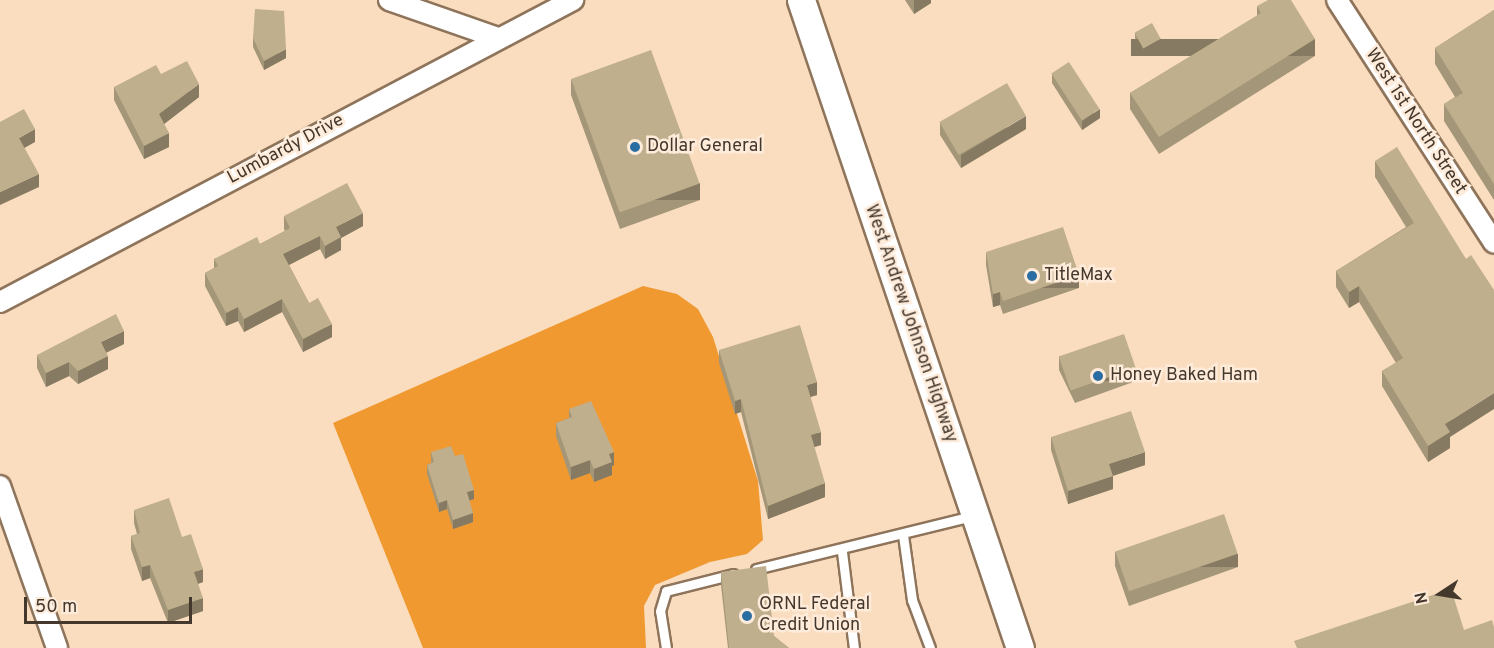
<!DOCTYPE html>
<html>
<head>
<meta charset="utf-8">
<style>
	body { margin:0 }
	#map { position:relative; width:1494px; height:648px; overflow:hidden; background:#fadcbf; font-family:Overpass,sans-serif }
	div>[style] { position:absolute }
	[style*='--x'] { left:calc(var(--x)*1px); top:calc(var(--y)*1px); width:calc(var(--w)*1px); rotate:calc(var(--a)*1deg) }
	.forest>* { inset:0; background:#f09931 }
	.roads { filter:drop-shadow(2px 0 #8e745a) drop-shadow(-2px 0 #8e745a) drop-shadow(0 2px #8e745a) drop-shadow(0 -2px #8e745a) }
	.lane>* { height:9px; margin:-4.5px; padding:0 4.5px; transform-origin:4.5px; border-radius:4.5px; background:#fff }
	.street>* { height:20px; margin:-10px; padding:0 10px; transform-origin:10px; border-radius:10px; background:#fff }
	.secondary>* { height:27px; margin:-13.5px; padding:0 13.5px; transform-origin:13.5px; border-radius:13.5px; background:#fff }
	.wall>* { inset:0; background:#a49678 }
	.shaded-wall>* { inset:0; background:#867a62; transform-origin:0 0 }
	.building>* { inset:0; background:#bfaf8c; transform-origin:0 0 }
	.dots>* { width:16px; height:16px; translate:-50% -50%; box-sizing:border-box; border:3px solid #feebda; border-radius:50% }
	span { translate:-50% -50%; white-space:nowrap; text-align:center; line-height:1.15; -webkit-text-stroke:5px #feebda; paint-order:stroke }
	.street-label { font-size:18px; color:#44382d }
	.poi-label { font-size:18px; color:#44382d }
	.left { translate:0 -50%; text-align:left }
	.north { position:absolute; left:1410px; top:564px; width:60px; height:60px; -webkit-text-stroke:4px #feebda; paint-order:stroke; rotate:258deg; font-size:16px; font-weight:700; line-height:24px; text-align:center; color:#44382d }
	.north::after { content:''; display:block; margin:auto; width:21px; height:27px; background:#44382d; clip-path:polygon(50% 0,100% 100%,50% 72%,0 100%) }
	.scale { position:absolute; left:24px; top:597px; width:168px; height:27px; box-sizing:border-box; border:3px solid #44382d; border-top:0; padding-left:8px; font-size:18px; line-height:21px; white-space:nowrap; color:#44382d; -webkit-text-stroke:4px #feebda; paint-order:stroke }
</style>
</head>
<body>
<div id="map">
	<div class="forest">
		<div style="clip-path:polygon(643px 286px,677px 294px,698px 309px,713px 337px,758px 481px,763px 540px,747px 554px,710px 562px,655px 585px,644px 606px,646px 648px,423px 648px,333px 423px)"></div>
	</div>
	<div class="roads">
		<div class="lane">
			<div style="--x:903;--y:535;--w:66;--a:82.1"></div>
			<div style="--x:912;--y:600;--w:51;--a:69.4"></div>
			<div style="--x:842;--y:552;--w:97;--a:82.9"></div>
			<div style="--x:756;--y:569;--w:222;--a:-13.8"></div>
			<div style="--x:666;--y:648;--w:37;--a:-99"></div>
			<div style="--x:660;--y:611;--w:21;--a:-73"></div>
			<div style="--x:666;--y:591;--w:69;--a:-14.2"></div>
		</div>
		<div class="street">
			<div style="--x:389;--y:0;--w:115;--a:19.2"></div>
			<div style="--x:1337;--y:0;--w:289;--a:57.1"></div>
			<div style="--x:0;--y:302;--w:648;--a:-27.79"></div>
			<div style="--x:0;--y:486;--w:172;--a:70.6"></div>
		</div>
		<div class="secondary">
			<div style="--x:801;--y:0;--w:684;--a:71.33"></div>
		</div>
	</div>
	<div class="wall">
		<div style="clip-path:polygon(905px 0,931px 0,931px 3px,914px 14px)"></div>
		<div style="clip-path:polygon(1257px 6px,1315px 56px,1159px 154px,1130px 109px,1130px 93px,1257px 16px)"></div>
		<div style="clip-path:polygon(1494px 10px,1494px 200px,1444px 121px,1444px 104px,1455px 97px,1435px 64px,1435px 48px)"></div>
		<div style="clip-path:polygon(1135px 33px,1161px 44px,1144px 54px,1135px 38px)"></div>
		<div style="clip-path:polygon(253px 38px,286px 58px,264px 70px,253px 47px)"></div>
		<div style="clip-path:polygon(161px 74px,199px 97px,164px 124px,169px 147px,144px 159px,114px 100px,114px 87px)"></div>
		<div style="clip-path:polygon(1052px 74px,1100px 118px,1082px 130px,1052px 83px)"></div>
		<div style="clip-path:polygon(571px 79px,700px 200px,620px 229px,571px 95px)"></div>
		<div style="clip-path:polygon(940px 122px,1026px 129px,961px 168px,940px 135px)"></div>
		<div style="clip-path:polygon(1375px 161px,1466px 259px,1450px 437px,1450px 448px,1428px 462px,1382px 386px,1382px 371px,1396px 363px,1359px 302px,1349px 308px,1336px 287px,1336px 271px,1406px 227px,1375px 177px)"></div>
		<div style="clip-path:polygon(284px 216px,363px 226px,341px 238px,341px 250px,325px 259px,320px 249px,289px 265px,309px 303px,332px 337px,303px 352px,282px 312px,244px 332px,238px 321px,226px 326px,205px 286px,205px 273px,214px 268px,214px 259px,260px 244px,285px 231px,284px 229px)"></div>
		<div style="clip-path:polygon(986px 252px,1079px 288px,1003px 314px,1000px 305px,993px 307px,986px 265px)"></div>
		<div style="clip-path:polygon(124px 344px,106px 353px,108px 369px,78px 384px,69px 376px,46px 387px,37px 368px,37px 355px)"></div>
		<div style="clip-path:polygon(719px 350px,817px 395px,810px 397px,821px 445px,814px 447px,825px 497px,768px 519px,741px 412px,735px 414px,719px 363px)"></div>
		<div style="clip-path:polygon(1059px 356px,1136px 381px,1075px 403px,1059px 370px)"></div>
		<div style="clip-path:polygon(569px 409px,614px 465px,612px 466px,612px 475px,594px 482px,590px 473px,571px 480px,556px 436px,556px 423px,569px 418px)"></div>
		<div style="clip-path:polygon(1051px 437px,1145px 465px,1113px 476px,1113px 489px,1068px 504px,1051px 450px)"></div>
		<div style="clip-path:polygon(431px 452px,455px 456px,474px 499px,469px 501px,473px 522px,453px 529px,447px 509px,439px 512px,427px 474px,427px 465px,431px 463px)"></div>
		<div style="clip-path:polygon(134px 510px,182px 537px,203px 582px,198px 584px,203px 611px,168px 623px,150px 578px,142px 581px,131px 549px,131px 536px,137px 534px,134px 523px)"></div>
		<div style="clip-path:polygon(1115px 552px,1238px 567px,1129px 606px,1115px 566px)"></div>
		<div style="clip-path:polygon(721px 572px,774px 636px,789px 648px,728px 648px,721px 585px)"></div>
	</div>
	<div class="shaded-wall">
		<div style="clip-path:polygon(914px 0,931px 0,931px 3px,914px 14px)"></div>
		<div style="clip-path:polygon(1161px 39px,1161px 44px,1144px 54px,1144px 49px)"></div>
		<div style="left:1315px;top:39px;width:17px;height:184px;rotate:90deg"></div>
		<div style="clip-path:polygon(286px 49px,286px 58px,264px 70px,264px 61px)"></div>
		<div style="clip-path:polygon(199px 84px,199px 97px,159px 128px,159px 114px)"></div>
		<div style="clip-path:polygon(1100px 109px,1100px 118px,1082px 130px,1082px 121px)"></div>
		<div style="clip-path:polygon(1026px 116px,1026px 129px,961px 168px,961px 155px)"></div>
		<div style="clip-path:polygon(35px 129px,35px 142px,19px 151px,19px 138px)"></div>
		<div style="clip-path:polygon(169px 133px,169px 147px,144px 159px,144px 146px)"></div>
		<div style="clip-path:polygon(39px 174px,39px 187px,0 205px,0 192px)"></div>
		<div style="left:700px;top:183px;width:17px;height:85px;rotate:90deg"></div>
		<div style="clip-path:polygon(363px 213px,363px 226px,341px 238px,341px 250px,325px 259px,325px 246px,336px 227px)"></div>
		<div style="clip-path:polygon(320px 236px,320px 249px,283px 268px,283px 254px)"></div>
		<div style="left:1079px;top:275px;width:13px;height:80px;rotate:90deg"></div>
		<div style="clip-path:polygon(1359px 286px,1359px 302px,1349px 308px,1349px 292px)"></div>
		<div style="clip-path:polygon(1000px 292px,1000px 305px,993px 307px,993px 294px)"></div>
		<div style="clip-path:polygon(282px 299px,282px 312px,244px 332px,244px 319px)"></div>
		<div style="clip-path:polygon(238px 307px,238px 321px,226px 326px,226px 313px)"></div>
		<div style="clip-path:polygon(332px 324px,332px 337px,303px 352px,303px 339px)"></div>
		<div style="clip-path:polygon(124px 331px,124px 344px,101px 355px,101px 342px)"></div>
		<div style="clip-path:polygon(108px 356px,108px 369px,78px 384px,78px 371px)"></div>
		<div style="clip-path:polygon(69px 362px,69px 376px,46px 387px,46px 373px)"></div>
		<div style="left:1136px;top:368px;width:13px;height:65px;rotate:90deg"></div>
		<div style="clip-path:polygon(817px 382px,817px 395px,807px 398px,807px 385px)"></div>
		<div style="clip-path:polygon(1494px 393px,1494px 409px,1450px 437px,1450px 448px,1428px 462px,1428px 446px,1445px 424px)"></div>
		<div style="clip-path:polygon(741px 399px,741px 412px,735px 414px,735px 401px)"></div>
		<div style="clip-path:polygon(821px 432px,821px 445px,811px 448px,811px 435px)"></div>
		<div style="clip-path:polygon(614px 452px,614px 465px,612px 466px,612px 475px,594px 482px,594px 469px,609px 454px)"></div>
		<div style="clip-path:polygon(1145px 452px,1145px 465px,1109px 477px,1109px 464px)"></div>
		<div style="clip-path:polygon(590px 460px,590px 473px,571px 480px,571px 467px)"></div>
		<div style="clip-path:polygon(1113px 476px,1113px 489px,1068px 504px,1068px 491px)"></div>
		<div style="clip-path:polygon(825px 483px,825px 497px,768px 519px,768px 506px)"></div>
		<div style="clip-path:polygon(474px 490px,474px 499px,467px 501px,467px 492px)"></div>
		<div style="clip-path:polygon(447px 500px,447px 509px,439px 512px,439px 503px)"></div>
		<div style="clip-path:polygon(473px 513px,473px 522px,453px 529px,453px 520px)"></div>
		<div style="left:1238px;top:554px;width:13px;height:116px;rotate:90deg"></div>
		<div style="clip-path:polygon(150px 565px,150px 578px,142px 581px,142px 567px)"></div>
		<div style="clip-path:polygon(203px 569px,203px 582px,194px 585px,194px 572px)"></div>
		<div style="clip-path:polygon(203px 598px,203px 611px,168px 623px,168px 610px)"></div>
	</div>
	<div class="building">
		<div style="clip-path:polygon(1268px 0,1291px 0,1315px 39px,1159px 137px,1130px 93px,1261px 13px,1257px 6px)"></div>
		<div style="clip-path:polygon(255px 9px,284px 11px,286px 49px,264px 61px,253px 38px)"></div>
		<div style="clip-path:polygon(1494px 10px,1494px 184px,1444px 104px,1463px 93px,1435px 48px)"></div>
		<div style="left:1152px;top:23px;width:18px;height:20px;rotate:61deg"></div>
		<div style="left:651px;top:50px;width:142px;height:85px;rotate:70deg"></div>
		<div style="clip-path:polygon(187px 61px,199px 84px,159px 114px,169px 133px,144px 146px,114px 87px,156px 65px,161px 74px)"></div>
		<div style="left:1069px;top:62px;width:56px;height:21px;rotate:57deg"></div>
		<div style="left:1007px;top:83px;width:38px;height:78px;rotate:60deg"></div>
		<div style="clip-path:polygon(24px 109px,35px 129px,19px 138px,39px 174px,0 192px,0 122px)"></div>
		<div style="clip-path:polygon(1397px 147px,1466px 259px,1471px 255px,1494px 290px,1494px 393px,1445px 424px,1450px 432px,1428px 446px,1382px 371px,1403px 358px,1359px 286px,1349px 292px,1336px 271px,1414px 223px,1375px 161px)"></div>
		<div style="clip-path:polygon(347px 183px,363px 213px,336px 227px,341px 237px,325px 246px,320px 236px,283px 254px,309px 303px,318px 298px,332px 324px,303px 339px,282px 299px,244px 319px,238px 307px,226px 313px,205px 273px,218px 266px,214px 259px,257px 237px,260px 244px,290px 228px,284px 216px)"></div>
		<div style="clip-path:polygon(1063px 227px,1079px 275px,1003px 301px,1000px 292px,993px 294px,986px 252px)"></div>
		<div style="clip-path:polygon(116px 314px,124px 331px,101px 342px,108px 356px,78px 371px,69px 362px,46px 373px,37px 355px)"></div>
		<div style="clip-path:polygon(800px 325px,817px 382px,807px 385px,821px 432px,811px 435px,825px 483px,768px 506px,741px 399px,735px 401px,719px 350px)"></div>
		<div style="left:1124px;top:334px;width:36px;height:69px;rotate:71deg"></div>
		<div style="clip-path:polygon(591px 401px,614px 452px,609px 454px,612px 462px,594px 469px,590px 460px,571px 467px,556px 423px,572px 417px,569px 409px)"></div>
		<div style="clip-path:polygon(1131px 411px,1145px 452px,1109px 464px,1113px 476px,1068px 491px,1051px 437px)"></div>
		<div style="clip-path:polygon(451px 446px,455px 456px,463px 454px,474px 490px,467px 492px,473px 513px,453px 520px,447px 500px,439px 503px,427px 465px,434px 462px,431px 452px)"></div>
		<div style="clip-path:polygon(169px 498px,182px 537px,191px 534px,203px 569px,194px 572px,203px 598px,168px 610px,150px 565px,142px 567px,131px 536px,140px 533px,134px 510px)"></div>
		<div style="left:1224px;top:514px;width:42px;height:115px;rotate:71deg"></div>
		<div style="clip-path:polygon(766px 566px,774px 636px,789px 648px,729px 648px,721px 572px)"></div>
		<div style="clip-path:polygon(1451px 589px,1464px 630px,1492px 620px,1494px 627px,1494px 648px,1297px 648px,1294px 641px)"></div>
	</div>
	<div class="dots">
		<div style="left:635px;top:147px;background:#296da2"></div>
		<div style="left:1032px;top:276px;background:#296da2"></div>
		<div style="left:1098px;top:376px;background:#296da2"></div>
		<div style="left:747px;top:616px;background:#296da2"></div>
	</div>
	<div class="street-label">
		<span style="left:1415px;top:122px;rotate:57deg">West 1st North Street</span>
		<span style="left:286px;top:150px;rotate:-28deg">Lumbardy Drive</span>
		<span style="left:910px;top:324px;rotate:71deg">West Andrew Johnson Highway</span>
	</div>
	<div class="poi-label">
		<span class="left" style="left:647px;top:147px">Dollar General</span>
		<span class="left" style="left:1044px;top:276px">TitleMax</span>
		<span class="left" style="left:1110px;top:376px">Honey Baked Ham</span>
		<span class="left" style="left:759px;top:616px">ORNL Federal<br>Credit Union</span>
	</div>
	<div class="north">N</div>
	<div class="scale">50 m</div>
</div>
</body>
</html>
